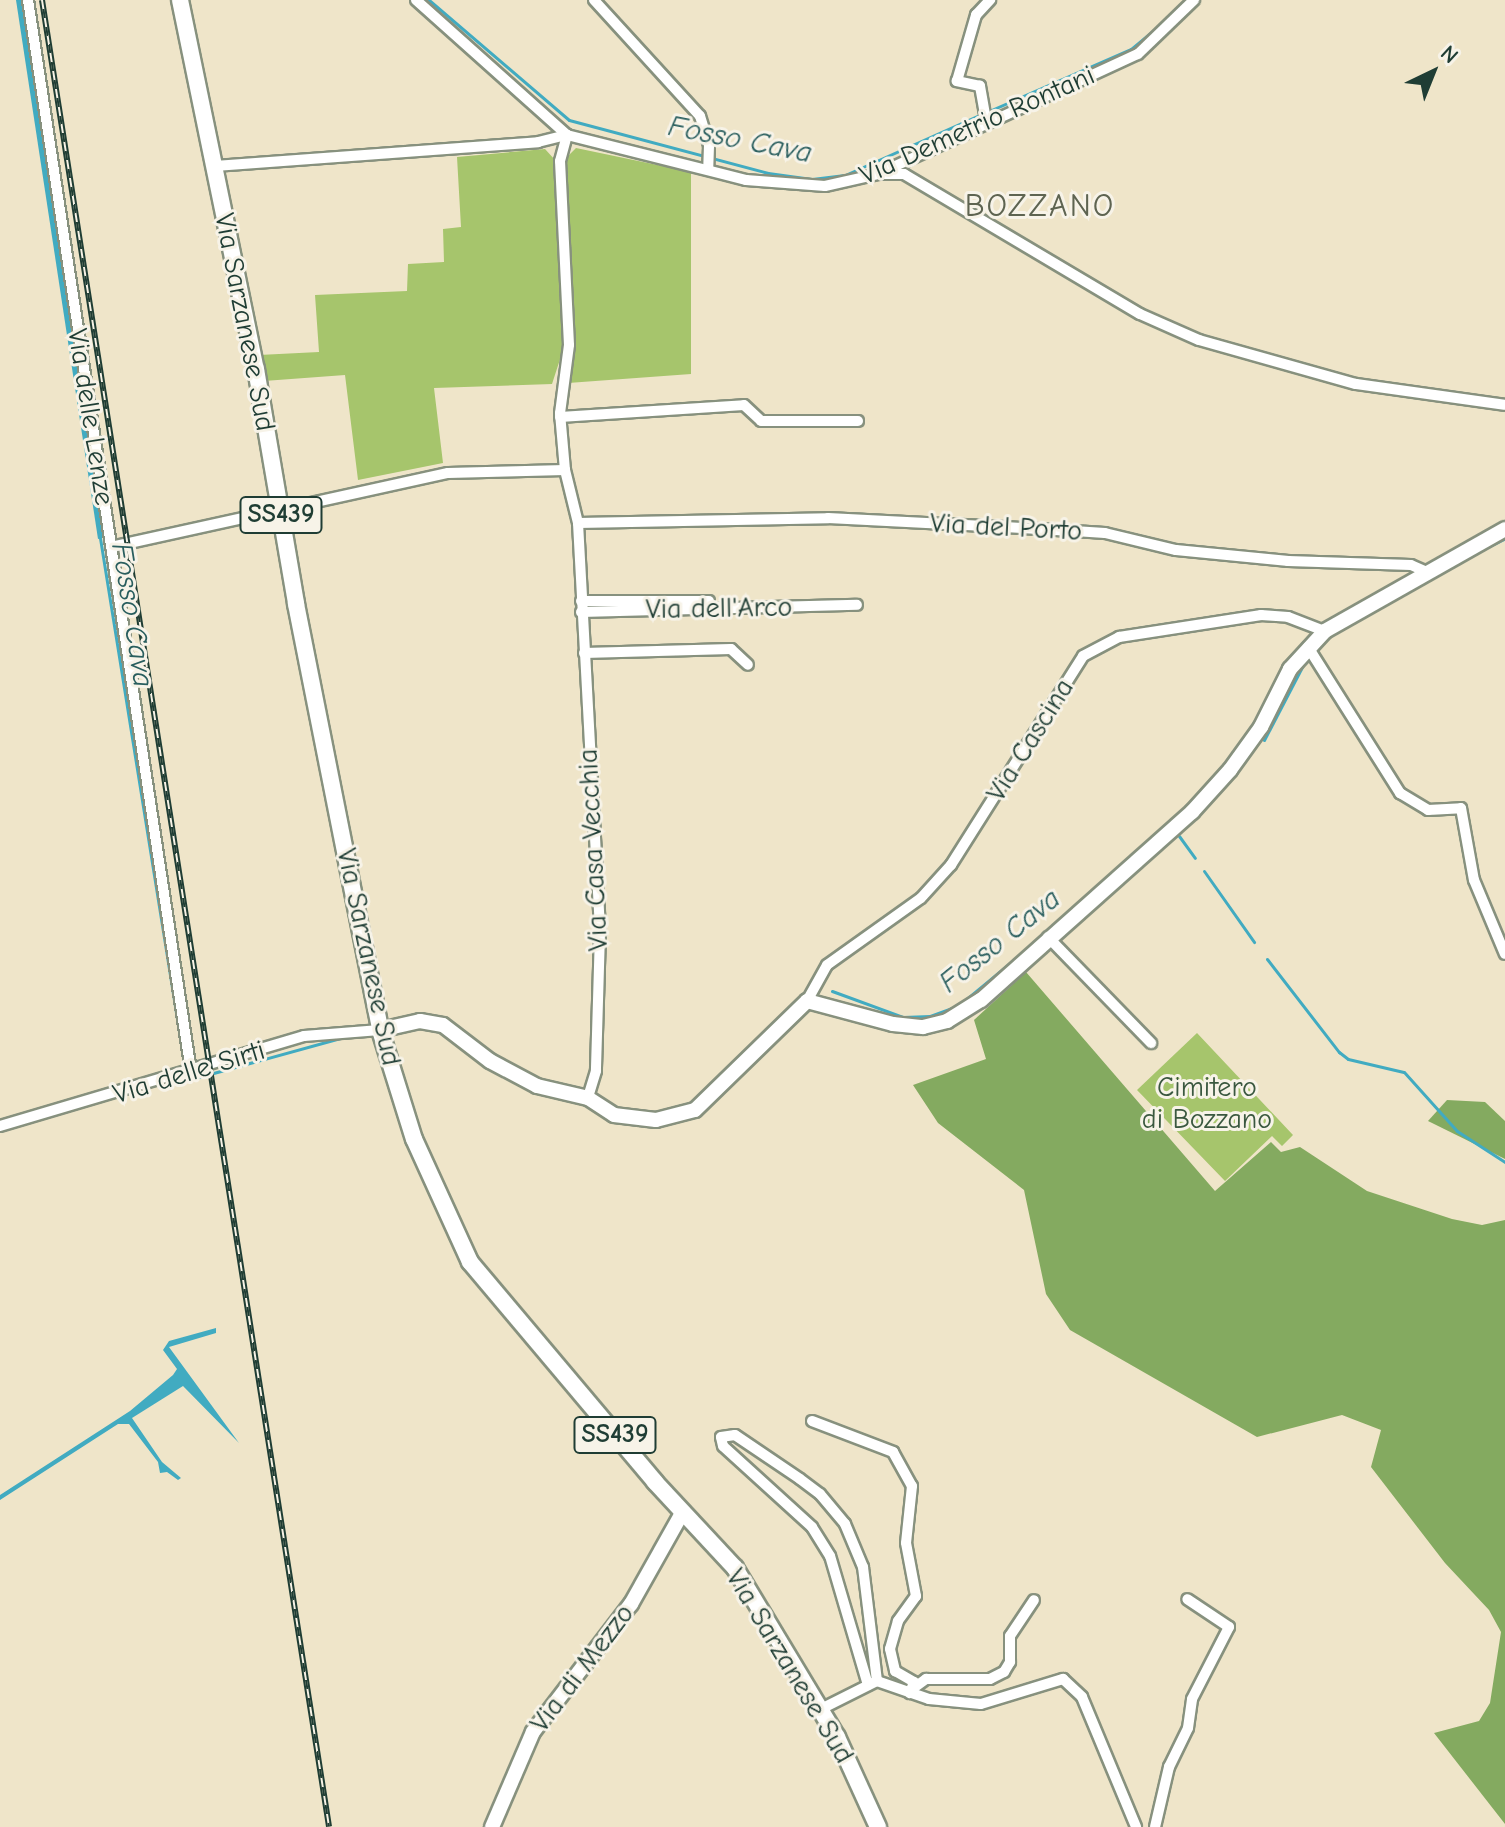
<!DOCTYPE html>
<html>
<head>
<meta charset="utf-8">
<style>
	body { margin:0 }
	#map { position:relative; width:1505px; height:1827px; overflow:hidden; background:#efe5c9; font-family:"Comic Neue",sans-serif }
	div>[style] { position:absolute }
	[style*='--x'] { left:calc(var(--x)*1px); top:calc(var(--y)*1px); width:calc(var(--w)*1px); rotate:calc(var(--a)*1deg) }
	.green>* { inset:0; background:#a6c56c }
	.forest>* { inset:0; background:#84aa60 }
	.water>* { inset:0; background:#41abc1 }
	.stream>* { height:3px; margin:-1.5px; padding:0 1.5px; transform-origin:1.5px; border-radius:1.5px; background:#41abc1 }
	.roads { filter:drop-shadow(2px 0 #87917e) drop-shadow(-2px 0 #87917e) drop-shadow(0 2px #87917e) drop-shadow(0 -2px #87917e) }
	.street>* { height:10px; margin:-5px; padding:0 5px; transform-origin:5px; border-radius:5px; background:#fff }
	.secondary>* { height:14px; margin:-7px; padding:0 7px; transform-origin:7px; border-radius:7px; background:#fff }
	.primary>* { height:16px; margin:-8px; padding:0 8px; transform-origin:8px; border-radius:8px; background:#fff }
	.rail>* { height:6px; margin-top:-3px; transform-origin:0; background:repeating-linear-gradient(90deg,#f7f3e8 0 9px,#1f3d34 0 18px); box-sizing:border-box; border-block:2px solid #1f3d34 }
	span { translate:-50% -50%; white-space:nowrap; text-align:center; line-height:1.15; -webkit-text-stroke:6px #f7f3e8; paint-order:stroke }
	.shield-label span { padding:2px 6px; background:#f7f3e8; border:2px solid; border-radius:6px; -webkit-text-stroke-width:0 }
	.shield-label { font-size:26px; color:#1f3d34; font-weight:700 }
	.street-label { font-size:28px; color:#1f3d34 }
	.park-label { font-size:28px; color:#3a583f }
	.water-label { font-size:30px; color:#295e5e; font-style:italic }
	.quarter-label { font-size:32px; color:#5e6451; letter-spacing:2px }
	.north { position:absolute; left:1393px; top:32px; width:80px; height:80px; -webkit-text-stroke:6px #f7f3e8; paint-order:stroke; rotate:43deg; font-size:22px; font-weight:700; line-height:32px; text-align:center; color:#1f3d34 }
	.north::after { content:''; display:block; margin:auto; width:28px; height:36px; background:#1f3d34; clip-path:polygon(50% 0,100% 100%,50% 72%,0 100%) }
</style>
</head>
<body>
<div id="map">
	<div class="green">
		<div style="clip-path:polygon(576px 148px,691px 172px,691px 374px,568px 383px,574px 343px,565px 159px)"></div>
		<div style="clip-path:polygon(545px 149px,555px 160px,565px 344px,552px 384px,434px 388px,443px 463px,358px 480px,345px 375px,264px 381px,259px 355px,319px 352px,315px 295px,407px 291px,408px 264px,444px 262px,443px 229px,461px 227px,457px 157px)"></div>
		<div style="clip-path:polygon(1197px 1033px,1293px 1135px,1282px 1146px,1272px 1136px,1225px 1181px,1137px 1090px)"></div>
	</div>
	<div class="forest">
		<div style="clip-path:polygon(1026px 972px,1215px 1191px,1271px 1142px,1281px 1152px,1300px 1147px,1367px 1191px,1452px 1219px,1482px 1225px,1505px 1220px,1505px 1824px,1434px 1733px,1479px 1721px,1490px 1703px,1501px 1632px,1489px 1610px,1445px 1563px,1371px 1467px,1381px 1430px,1342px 1415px,1257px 1437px,1070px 1330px,1046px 1294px,1024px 1190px,938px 1123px,913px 1085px,986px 1059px,974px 1020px)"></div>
		<div style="clip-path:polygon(1447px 1100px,1485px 1102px,1505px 1121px,1505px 1159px,1428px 1121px)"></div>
	</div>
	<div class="water">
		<div style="clip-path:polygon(16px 0,23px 0,40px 112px,103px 538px,98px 539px)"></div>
		<div style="clip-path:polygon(216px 1328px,216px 1333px,169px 1347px,239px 1443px,183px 1386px,132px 1418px,162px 1462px,181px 1478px,178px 1480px,167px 1472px,160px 1473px,158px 1462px,129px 1424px,118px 1424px,0 1500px,0 1495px,130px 1411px,173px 1375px,177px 1369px,163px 1350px,169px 1341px)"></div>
	</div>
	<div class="stream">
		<div style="--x:429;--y:0;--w:184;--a:40.6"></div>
		<div style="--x:569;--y:120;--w:206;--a:14.9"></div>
		<div style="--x:768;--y:173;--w:44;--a:7.8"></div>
		<div style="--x:812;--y:179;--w:33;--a:-7"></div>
		<div style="--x:845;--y:175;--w:150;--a:-24"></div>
		<div style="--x:989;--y:111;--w:155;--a:-23.6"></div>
		<div style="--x:1131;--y:49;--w:53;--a:-39.7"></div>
		<div style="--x:100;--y:538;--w:525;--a:80.9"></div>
		<div style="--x:1478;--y:552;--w:30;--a:-27"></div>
		<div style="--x:1264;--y:740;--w:87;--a:-62.5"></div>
		<div style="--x:1181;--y:813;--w:49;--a:-47.5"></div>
		<div style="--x:1179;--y:836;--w:27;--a:54"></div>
		<div style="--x:1204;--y:871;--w:87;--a:54.8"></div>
		<div style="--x:1267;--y:959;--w:118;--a:52.3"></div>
		<div style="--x:1339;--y:1052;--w:11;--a:38"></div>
		<div style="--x:1348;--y:1059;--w:57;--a:13.1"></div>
		<div style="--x:1404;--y:1072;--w:79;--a:48.1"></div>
		<div style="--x:1457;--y:1131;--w:57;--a:32.9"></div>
		<div style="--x:832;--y:991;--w:76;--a:20.1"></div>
		<div style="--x:903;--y:1017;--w:27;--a:-2"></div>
		<div style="--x:930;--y:1016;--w:30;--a:-20"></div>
		<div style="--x:958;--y:1006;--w:124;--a:-39.7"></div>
		<div style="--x:187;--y:1075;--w:5;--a:79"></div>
		<div style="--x:188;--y:1080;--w:158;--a:-15.4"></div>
	</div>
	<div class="roads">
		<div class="street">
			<div style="--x:28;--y:0;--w:1084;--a:81.35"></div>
			<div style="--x:416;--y:0;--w:203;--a:41.8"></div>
			<div style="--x:567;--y:135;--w:27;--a:105"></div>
			<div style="--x:560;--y:161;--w:184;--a:87.2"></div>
			<div style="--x:569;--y:345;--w:69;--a:97.5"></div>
			<div style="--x:560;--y:413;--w:57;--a:85"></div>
			<div style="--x:565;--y:470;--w:55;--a:76.2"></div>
			<div style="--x:578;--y:523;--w:411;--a:86.9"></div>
			<div style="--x:600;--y:933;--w:138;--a:91.7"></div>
			<div style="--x:596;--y:1071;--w:28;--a:107"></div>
			<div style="--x:594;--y:0;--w:157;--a:47.6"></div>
			<div style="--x:700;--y:116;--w:31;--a:73"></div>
			<div style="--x:709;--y:146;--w:23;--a:92"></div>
			<div style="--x:986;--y:120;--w:35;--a:-100"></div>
			<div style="--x:980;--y:86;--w:24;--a:-168"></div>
			<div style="--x:957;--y:81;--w:69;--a:-73.9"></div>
			<div style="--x:976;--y:15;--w:21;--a:-47"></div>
			<div style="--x:215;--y:166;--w:324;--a:-4.2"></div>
			<div style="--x:538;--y:142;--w:30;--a:-14"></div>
			<div style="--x:567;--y:135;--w:185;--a:14.1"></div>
			<div style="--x:746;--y:180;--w:79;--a:4.3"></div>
			<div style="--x:825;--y:186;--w:54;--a:-12.8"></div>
			<div style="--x:878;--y:174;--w:286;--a:-24.8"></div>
			<div style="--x:1138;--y:54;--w:78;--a:-44"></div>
			<div style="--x:880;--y:174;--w:24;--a:0"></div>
			<div style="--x:904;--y:174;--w:274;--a:30.7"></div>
			<div style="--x:1140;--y:314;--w:64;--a:23.8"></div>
			<div style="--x:1199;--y:340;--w:163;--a:15.7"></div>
			<div style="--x:1356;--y:384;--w:150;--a:8"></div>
			<div style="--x:560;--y:417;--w:184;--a:-3.7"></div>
			<div style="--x:744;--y:405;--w:23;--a:43"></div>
			<div style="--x:761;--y:421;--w:97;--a:0"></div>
			<div style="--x:578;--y:523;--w:250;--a:-1.1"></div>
			<div style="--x:828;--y:518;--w:177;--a:2.9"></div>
			<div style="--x:1005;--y:527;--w:100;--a:3.4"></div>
			<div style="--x:1105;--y:533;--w:73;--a:13.5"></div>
			<div style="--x:1176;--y:550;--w:113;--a:5.6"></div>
			<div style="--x:1288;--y:561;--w:123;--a:1.9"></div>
			<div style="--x:1411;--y:565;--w:20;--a:24"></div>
			<div style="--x:111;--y:547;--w:345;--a:-12.4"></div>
			<div style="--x:448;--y:473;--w:117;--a:-1.5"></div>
			<div style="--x:581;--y:601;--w:128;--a:0"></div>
			<div style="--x:581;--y:612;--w:276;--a:-1.5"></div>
			<div style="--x:1308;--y:647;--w:173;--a:57.8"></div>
			<div style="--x:1400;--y:793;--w:33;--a:31"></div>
			<div style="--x:1428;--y:810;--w:33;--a:-3"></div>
			<div style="--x:1461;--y:808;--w:73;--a:79.8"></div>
			<div style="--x:1474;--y:880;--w:80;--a:67.3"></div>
			<div style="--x:584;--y:653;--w:147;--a:-1.6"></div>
			<div style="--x:731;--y:649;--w:23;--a:43"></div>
			<div style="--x:1048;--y:937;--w:148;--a:45.8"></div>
			<div style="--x:807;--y:1001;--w:41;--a:-60.9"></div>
			<div style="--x:827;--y:965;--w:115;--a:-35.5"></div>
			<div style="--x:921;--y:898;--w:45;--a:-47.7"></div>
			<div style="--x:951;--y:865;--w:247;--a:-57.7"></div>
			<div style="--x:1083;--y:656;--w:41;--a:-27.8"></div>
			<div style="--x:1119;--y:637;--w:144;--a:-8.8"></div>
			<div style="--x:1261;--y:615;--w:27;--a:4"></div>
			<div style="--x:1288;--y:617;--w:40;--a:21"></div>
			<div style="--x:0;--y:1126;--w:317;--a:-16.5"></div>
			<div style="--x:304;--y:1036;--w:76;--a:-4.5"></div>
			<div style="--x:812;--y:1421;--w:87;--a:20.9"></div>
			<div style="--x:893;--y:1452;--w:39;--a:61"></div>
			<div style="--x:912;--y:1486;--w:57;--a:96"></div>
			<div style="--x:906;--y:1543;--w:54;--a:79.3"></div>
			<div style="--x:916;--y:1596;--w:31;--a:126"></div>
			<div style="--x:898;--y:1621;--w:29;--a:106"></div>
			<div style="--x:890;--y:1649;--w:23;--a:77"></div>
			<div style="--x:895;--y:1671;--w:22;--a:30"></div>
			<div style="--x:914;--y:1682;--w:12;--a:110"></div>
			<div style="--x:868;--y:1685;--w:134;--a:-106.4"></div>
			<div style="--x:830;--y:1556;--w:34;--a:-122"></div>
			<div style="--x:812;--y:1527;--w:120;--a:-137.7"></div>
			<div style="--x:723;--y:1446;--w:9;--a:-103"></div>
			<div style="--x:721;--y:1437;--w:14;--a:-8"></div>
			<div style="--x:735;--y:1435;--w:78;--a:34.1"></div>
			<div style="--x:800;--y:1479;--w:25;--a:37"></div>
			<div style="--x:820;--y:1494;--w:39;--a:50"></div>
			<div style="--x:845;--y:1524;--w:47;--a:67.3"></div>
			<div style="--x:863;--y:1567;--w:115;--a:83"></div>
			<div style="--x:915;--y:1687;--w:14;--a:-36"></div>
			<div style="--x:926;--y:1679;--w:64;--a:0"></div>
			<div style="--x:990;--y:1679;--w:16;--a:-27"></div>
			<div style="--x:1004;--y:1672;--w:12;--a:-59"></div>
			<div style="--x:1010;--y:1662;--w:26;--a:-90"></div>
			<div style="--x:1010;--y:1636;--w:43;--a:-56.3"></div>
			<div style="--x:821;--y:1709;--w:63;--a:-26.6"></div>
			<div style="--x:877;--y:1681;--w:55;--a:19.1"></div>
			<div style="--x:929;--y:1699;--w:52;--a:5.5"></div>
			<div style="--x:981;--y:1704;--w:86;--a:-17"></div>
			<div style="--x:1063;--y:1679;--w:26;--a:43"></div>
			<div style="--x:1082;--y:1697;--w:141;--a:67.4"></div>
			<div style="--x:1155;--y:1827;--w:62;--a:-76.9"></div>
			<div style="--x:1169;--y:1767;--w:43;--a:-64"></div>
			<div style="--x:1188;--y:1728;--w:29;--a:-82"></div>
			<div style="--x:1192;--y:1699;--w:81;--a:-62.8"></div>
			<div style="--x:1229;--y:1627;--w:50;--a:-146.3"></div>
		</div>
		<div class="secondary">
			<div style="--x:380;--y:1030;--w:41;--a:-12.7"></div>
			<div style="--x:420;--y:1021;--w:23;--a:10"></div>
			<div style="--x:443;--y:1025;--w:59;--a:37.5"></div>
			<div style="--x:490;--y:1061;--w:53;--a:28"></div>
			<div style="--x:537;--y:1086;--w:52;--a:13.2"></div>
			<div style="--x:588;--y:1098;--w:31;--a:33"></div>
			<div style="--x:614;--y:1115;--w:42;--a:6.8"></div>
			<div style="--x:656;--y:1120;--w:40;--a:-14.4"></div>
			<div style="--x:695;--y:1110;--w:156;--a:-44.2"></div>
			<div style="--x:807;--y:1001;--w:89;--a:15"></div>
			<div style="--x:893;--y:1024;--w:30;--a:6"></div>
			<div style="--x:923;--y:1027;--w:25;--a:-14"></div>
			<div style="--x:947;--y:1021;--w:40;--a:-32"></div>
			<div style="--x:981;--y:1000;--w:283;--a:-41.7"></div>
			<div style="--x:1192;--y:812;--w:57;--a:-47.9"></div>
			<div style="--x:1230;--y:770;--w:53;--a:-54.2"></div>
			<div style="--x:1261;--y:727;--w:65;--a:-63.4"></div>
			<div style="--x:1290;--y:669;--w:52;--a:-47.4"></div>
			<div style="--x:1325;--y:631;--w:207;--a:-29.5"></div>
			<div style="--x:492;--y:1827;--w:103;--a:-66.7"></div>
			<div style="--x:533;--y:1732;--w:161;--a:-52.6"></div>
			<div style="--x:631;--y:1604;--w:104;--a:-60.7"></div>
		</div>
		<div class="primary">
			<div style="--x:180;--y:0;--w:377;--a:78.4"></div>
			<div style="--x:256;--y:369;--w:238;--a:80.3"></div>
			<div style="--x:296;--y:604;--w:434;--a:78.8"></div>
			<div style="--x:380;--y:1030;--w:114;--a:72.7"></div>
			<div style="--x:414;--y:1139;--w:135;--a:65.5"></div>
			<div style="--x:470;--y:1262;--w:287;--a:49.9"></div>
			<div style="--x:655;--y:1482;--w:117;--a:47.1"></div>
			<div style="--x:735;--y:1568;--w:197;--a:58.9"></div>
			<div style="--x:837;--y:1737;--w:99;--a:65.5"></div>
		</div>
	</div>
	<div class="rail">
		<div style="--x:42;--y:0;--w:1849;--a:81.07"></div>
	</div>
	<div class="shield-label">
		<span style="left:281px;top:515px">SS439</span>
		<span style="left:615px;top:1435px">SS439</span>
	</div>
	<div class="street-label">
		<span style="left:977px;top:125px;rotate:-24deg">Via Demetrio Rontani</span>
		<span style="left:245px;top:322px;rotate:79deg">Via Sarzanese Sud</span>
		<span style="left:91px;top:417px;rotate:81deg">Via delle Lenze</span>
		<span style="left:1006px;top:527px;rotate:3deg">Via del Porto</span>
		<span style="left:719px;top:608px;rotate:-1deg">Via dell'Arco</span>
		<span style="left:1030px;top:740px;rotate:-58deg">Via Cascina</span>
		<span style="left:593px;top:850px;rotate:-93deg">Via Casa Vecchia</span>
		<span style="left:369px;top:957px;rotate:78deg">Via Sarzanese Sud</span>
		<span style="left:189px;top:1072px;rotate:-17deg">Via delle Sirti</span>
		<span style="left:790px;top:1666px;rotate:59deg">Via Sarzanese Sud</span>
		<span style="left:582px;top:1668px;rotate:-53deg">Via di Mezzo</span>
	</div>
	<div class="park-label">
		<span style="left:1207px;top:1103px">Cimitero<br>di Bozzano</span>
	</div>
	<div class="water-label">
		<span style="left:740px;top:140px;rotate:11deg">Fosso Cava</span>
		<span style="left:132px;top:615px;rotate:81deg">Fosso Cava</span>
		<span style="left:1000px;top:941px;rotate:-39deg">Fosso Cava</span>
	</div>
	<div class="quarter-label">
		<span style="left:1040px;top:206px">BOZZANO</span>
	</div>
	<div class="north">N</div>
</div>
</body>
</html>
